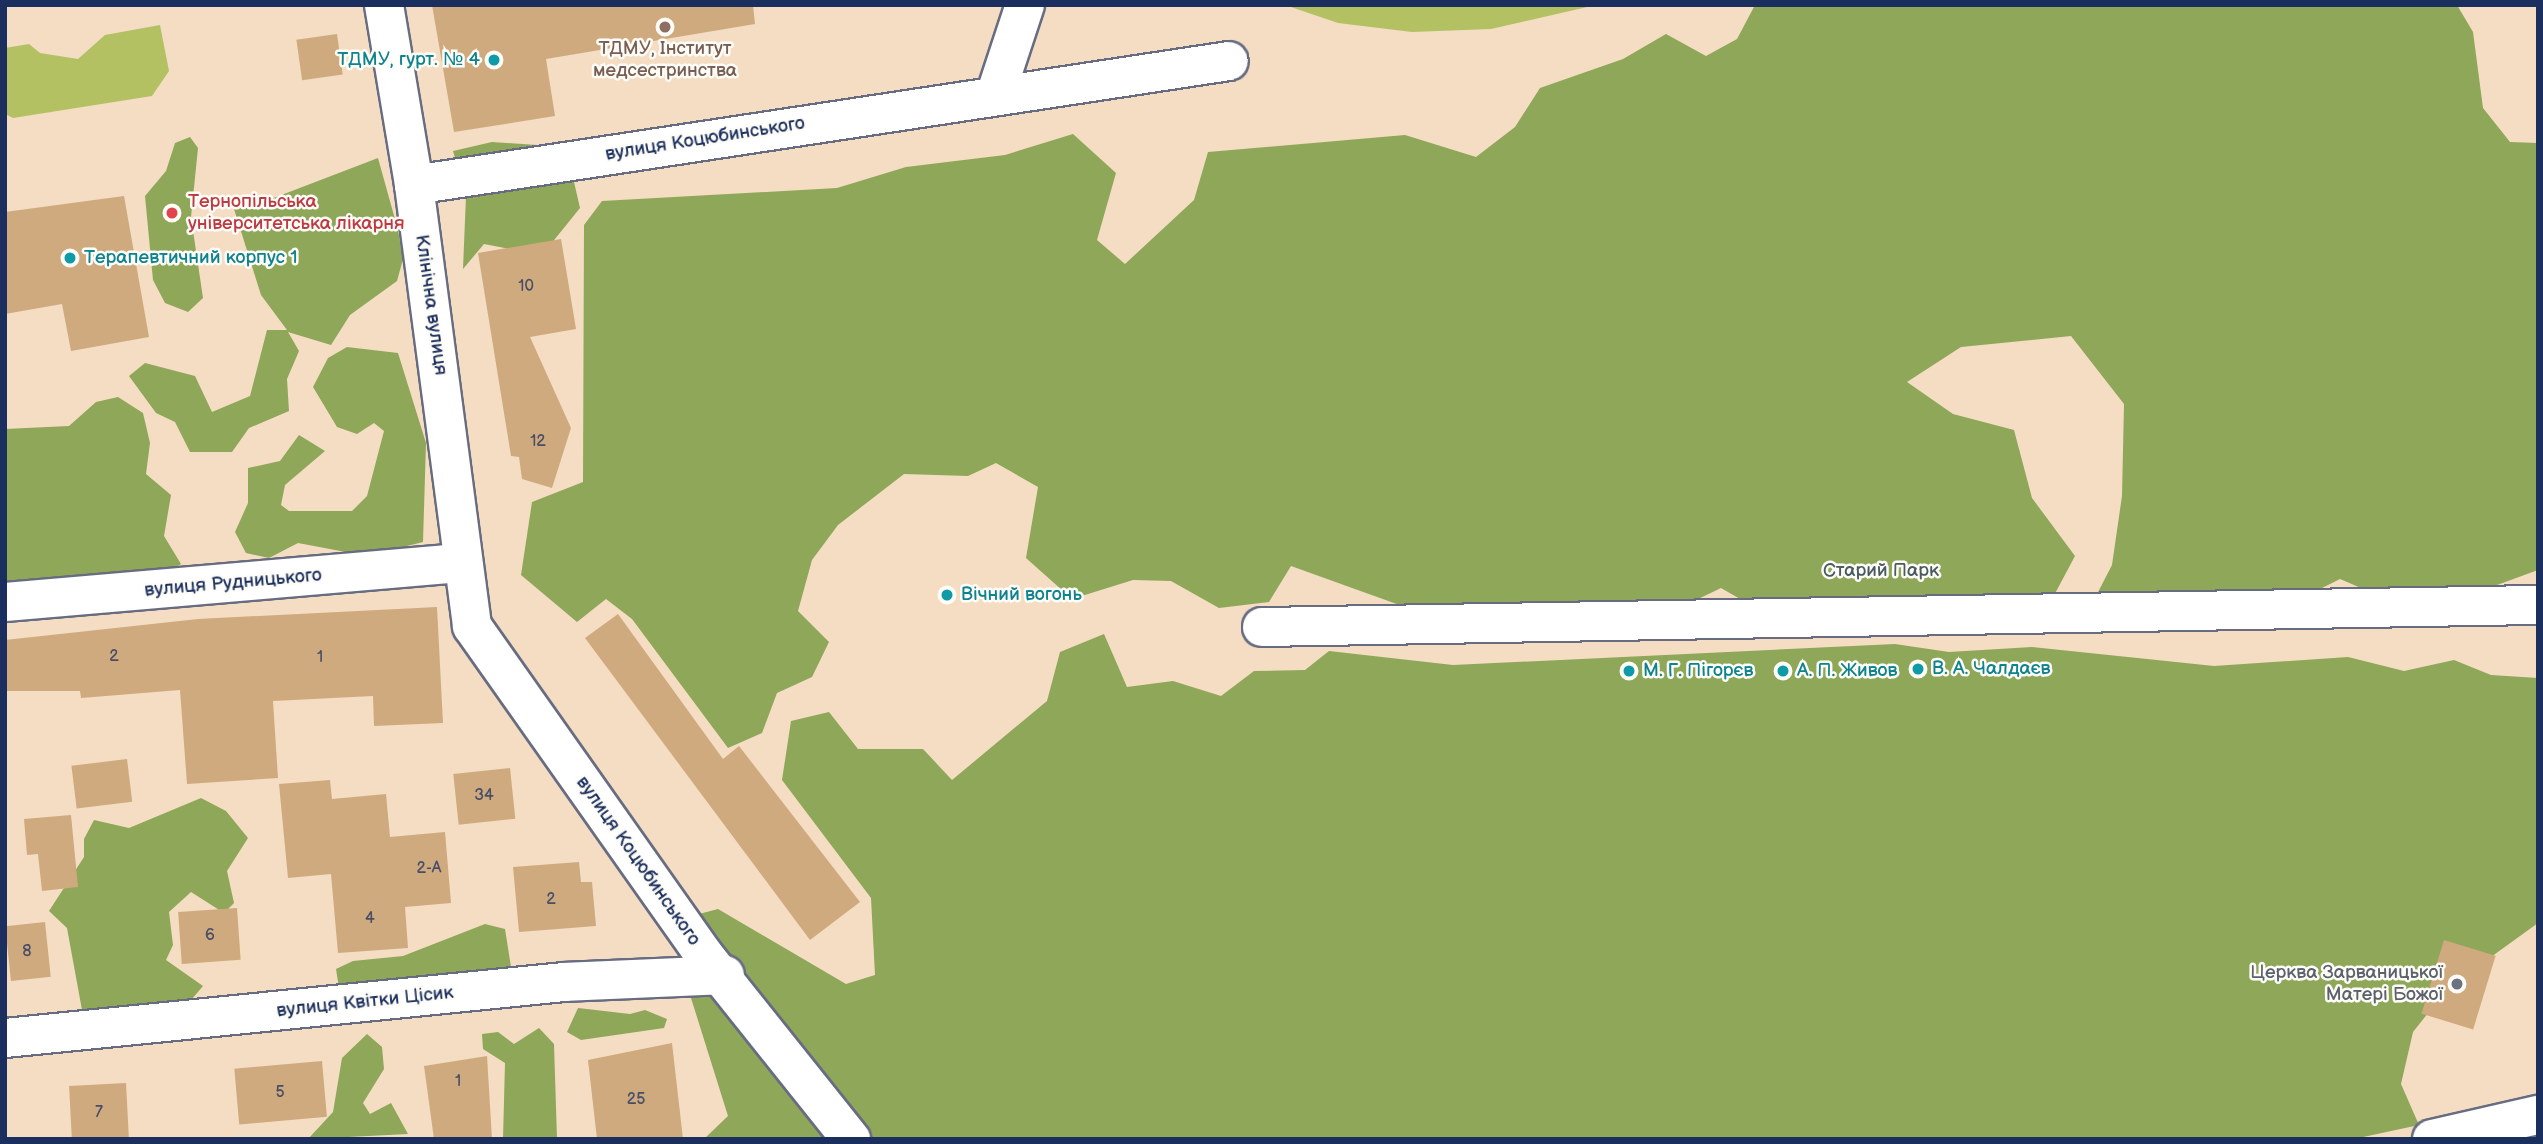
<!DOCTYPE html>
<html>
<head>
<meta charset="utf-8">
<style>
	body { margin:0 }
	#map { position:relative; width:2543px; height:1144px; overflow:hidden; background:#f4ddc2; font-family:"Balsamiq Sans",sans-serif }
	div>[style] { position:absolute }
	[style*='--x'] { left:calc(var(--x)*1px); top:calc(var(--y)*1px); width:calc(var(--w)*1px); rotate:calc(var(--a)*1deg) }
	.green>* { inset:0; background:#b3c163 }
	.forest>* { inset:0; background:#8ea759 }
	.building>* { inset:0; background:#cfaa7e; transform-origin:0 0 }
	.roads { filter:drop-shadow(2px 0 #676c81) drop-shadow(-2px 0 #676c81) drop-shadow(0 2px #676c81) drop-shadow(0 -2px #676c81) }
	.minor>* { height:38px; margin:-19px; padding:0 19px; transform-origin:19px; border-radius:19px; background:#fff }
	.dots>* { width:19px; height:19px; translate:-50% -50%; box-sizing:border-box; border:4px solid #fdfcf7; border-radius:50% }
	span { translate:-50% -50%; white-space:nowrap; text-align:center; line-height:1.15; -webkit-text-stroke:5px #fdfcf7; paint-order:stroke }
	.number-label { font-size:16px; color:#484e66 }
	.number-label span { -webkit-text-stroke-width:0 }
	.education-label { font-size:19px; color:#785e54 }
	.culture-label { font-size:19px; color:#0d838f }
	.right { translate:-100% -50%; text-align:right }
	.left { translate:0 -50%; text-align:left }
	.street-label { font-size:19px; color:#1b2f5e }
	.health-label { font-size:19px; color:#be3a42 }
	.park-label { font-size:19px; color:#495b60 }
	.worship-label { font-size:19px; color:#5b616d }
	.frame { position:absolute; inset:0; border:7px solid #1b2f5e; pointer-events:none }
</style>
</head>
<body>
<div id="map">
	<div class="green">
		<div style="clip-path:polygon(1285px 5px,1596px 5px,1491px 29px,1412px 32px,1338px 23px)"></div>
		<div style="clip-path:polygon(160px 25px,169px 71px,152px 96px,13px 118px,5px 114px,5px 48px,29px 44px,40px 53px,78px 59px,105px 35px)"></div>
	</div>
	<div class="forest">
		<div style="clip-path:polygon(1755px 5px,2457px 5px,2473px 32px,2483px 108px,2510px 142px,2538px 143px,2538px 570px,2467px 596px,2375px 594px,2340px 579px,2296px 601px,2096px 596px,2112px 565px,2122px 496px,2124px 404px,2071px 336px,1961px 347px,1907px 382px,1953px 414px,2014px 430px,2032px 498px,2075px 556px,2051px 601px,1761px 611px,1721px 588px,1671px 612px,1494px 639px,1291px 566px,1269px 602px,1219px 608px,1171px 581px,1133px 580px,1072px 599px,1026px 558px,1038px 487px,996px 463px,968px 476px,904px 474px,838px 525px,812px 560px,798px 611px,829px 642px,812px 677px,777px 693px,762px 733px,728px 748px,632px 619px,606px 599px,577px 622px,521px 575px,532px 502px,583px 482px,584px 225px,602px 201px,837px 188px,906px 167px,1005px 155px,1073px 134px,1116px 173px,1097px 240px,1125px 264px,1194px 200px,1208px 152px,1405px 135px,1476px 157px,1515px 127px,1540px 88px,1623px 59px,1666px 34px,1706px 56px,1737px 39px)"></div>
		<div style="clip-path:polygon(190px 137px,198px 148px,191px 217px,203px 298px,188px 312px,165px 303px,153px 280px,145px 196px,166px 171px,175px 143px)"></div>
		<div style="clip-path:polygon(492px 142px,566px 147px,580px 208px,542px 255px,484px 244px,463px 269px,466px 196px,453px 151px)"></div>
		<div style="clip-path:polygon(378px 158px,398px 230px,403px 259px,397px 281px,350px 315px,331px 345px,288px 332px,299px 351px,287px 379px,289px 411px,249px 428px,232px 452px,190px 452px,175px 422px,156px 413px,129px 376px,145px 363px,195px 376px,212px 412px,250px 396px,267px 330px,287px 330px,261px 295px,234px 209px,251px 194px,271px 199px)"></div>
		<div style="clip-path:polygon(347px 347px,398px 353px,426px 443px,423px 542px,367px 556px,298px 543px,269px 558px,246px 553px,235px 532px,248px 503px,248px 468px,280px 461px,299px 435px,325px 451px,285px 485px,281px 505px,289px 511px,352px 511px,367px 496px,384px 431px,374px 423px,357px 434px,337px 427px,313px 387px,328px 358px)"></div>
		<div style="clip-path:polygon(118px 397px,143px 413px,150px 443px,146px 474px,171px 495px,164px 536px,181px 564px,139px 592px,5px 585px,5px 429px,69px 426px,96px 402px)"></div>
		<div style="clip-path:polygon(1104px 634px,1127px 687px,1173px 681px,1221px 696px,1254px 671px,1305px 670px,1329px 651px,1453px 665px,1895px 644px,1949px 652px,2032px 647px,2214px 666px,2348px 657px,2404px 671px,2454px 660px,2491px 675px,2538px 678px,2538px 923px,2448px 988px,2413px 1032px,2401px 1084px,2419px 1125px,2354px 1139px,704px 1139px,728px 1116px,675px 947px,680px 919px,718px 909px,846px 984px,875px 975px,871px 898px,782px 780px,791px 721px,829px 712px,858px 749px,923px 749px,952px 780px,1047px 701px,1060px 652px)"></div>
		<div style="clip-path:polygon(201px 798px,226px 811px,248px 838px,227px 871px,234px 903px,224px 913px,191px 892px,169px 912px,173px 945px,166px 960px,203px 986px,192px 999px,193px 1021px,137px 1038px,82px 1010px,67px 928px,49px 911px,84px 857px,84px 839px,94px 820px,129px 828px)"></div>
		<div style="clip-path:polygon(485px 924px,505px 929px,511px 967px,339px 988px,336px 969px,353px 961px,403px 956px)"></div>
		<div style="clip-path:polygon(578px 1008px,630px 1014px,645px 1010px,667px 1019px,664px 1028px,581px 1040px,567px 1032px)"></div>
		<div style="clip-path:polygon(539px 1028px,554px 1044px,557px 1139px,503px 1139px,505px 1063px,483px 1049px,482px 1034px,498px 1032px,514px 1044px)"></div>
		<div style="clip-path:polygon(367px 1034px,382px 1047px,384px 1069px,363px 1103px,370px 1114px,391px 1103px,408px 1134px,308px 1139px,333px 1112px,342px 1058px)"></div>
	</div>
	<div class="building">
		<div style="clip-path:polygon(432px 5px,753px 5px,755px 24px,546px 59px,555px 116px,454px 132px)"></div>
		<div style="left:337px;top:34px;width:41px;height:41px;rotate:82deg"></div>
		<div style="clip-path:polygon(124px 196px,149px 337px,71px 351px,62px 304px,5px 314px,5px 212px)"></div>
		<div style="clip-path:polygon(561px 239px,576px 329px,530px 337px,571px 428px,552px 488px,522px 479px,519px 457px,511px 456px,478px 253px)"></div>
		<div style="clip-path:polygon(437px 607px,443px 723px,374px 726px,373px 696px,273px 701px,278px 778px,187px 784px,180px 690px,81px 698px,80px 691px,5px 691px,5px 640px,198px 619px)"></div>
		<div style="clip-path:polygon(618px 614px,723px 759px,739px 746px,860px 902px,810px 940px,585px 638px)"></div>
		<div style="left:127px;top:759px;width:43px;height:56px;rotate:83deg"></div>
		<div style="left:510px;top:768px;width:51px;height:57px;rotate:84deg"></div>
		<div style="clip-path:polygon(330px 780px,332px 799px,386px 794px,390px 837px,445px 832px,451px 903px,405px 907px,408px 948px,338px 953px,331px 874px,288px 878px,279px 784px)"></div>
		<div style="clip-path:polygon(71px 815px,78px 887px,42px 891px,38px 854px,27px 855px,24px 819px)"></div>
		<div style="clip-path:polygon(579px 862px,581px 882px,592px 882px,596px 926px,519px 932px,513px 867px)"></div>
		<div style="left:237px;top:908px;width:52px;height:59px;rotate:86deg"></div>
		<div style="left:45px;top:922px;width:55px;height:40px;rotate:84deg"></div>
		<div style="left:2444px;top:940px;width:54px;height:77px;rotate:17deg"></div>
		<div style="clip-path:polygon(672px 1043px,683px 1139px,597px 1139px,588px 1060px)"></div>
		<div style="clip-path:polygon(487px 1056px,492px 1139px,434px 1139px,424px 1066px)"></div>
		<div style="left:322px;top:1061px;width:56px;height:88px;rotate:85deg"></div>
		<div style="left:126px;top:1083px;width:56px;height:57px;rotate:87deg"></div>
	</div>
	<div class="roads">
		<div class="minor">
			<div style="--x:384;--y:5;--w:182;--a:80.5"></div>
			<div style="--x:414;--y:185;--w:445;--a:82.5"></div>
			<div style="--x:472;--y:626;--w:403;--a:54.8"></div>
			<div style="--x:704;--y:955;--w:236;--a:51.4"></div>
			<div style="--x:996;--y:93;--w:93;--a:-71.8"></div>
			<div style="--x:414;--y:185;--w:824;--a:-8.65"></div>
			<div style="--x:5;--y:602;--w:458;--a:-4.9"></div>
			<div style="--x:1262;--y:627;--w:1276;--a:-0.99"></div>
			<div style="--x:5;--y:1038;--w:562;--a:-5.72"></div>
			<div style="--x:564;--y:982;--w:161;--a:-2.5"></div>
			<div style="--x:2432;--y:1139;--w:109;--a:-12.8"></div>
		</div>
	</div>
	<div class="dots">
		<div style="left:665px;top:27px;background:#8d6e63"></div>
		<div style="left:494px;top:60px;background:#0f9aa8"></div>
		<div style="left:172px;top:213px;background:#e0444e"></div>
		<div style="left:70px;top:258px;background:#0f9aa8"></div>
		<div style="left:947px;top:595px;background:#0f9aa8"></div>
		<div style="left:1918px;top:669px;background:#0f9aa8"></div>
		<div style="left:1629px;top:671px;background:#0f9aa8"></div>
		<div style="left:1783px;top:671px;background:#0f9aa8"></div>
		<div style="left:2457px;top:984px;background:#6b7280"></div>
	</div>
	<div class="number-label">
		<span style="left:526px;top:287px">10</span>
		<span style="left:538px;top:442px">12</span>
		<span style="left:114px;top:657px">2</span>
		<span style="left:320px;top:658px">1</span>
		<span style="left:484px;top:796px">34</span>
		<span style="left:429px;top:869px">2-А</span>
		<span style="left:551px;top:900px">2</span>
		<span style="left:370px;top:919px">4</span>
		<span style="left:210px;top:936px">6</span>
		<span style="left:27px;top:952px">8</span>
		<span style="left:458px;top:1082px">1</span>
		<span style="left:280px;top:1093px">5</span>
		<span style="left:636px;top:1100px">25</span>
		<span style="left:99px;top:1113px">7</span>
	</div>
	<div class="education-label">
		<span style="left:665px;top:60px">ТДМУ, Iнститут<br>медсестринства</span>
	</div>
	<div class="culture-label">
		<span class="right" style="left:480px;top:60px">ТДМУ, гурт. № 4</span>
		<span class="left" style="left:84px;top:258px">Терапевтичний корпус 1</span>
		<span class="left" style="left:961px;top:595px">Вічний вогонь</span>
		<span class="left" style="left:1932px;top:669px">В. А. Чалдаєв</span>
		<span class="left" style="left:1643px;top:671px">М. Г. Пігорєв</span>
		<span class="left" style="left:1797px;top:671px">А. П. Живов</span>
	</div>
	<div class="street-label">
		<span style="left:705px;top:139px;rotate:-9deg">вулиця Коцюбинського</span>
		<span style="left:431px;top:305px;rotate:82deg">Клінічна вулиця</span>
		<span style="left:233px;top:583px;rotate:-5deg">вулиця Рудницького</span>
		<span style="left:638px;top:861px;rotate:55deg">вулиця Коцюбинського</span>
		<span style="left:365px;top:1002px;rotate:-6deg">вулиця Квітки Цісик</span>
	</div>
	<div class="health-label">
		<span class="left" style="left:188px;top:213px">Тернопільська<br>університетська лікарня</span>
	</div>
	<div class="park-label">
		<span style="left:1881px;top:571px">Старий Парк</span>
	</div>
	<div class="worship-label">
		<span class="right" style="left:2443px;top:984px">Церква Зарваницької<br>Матері Божої</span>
	</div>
	<div class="frame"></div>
</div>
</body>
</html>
